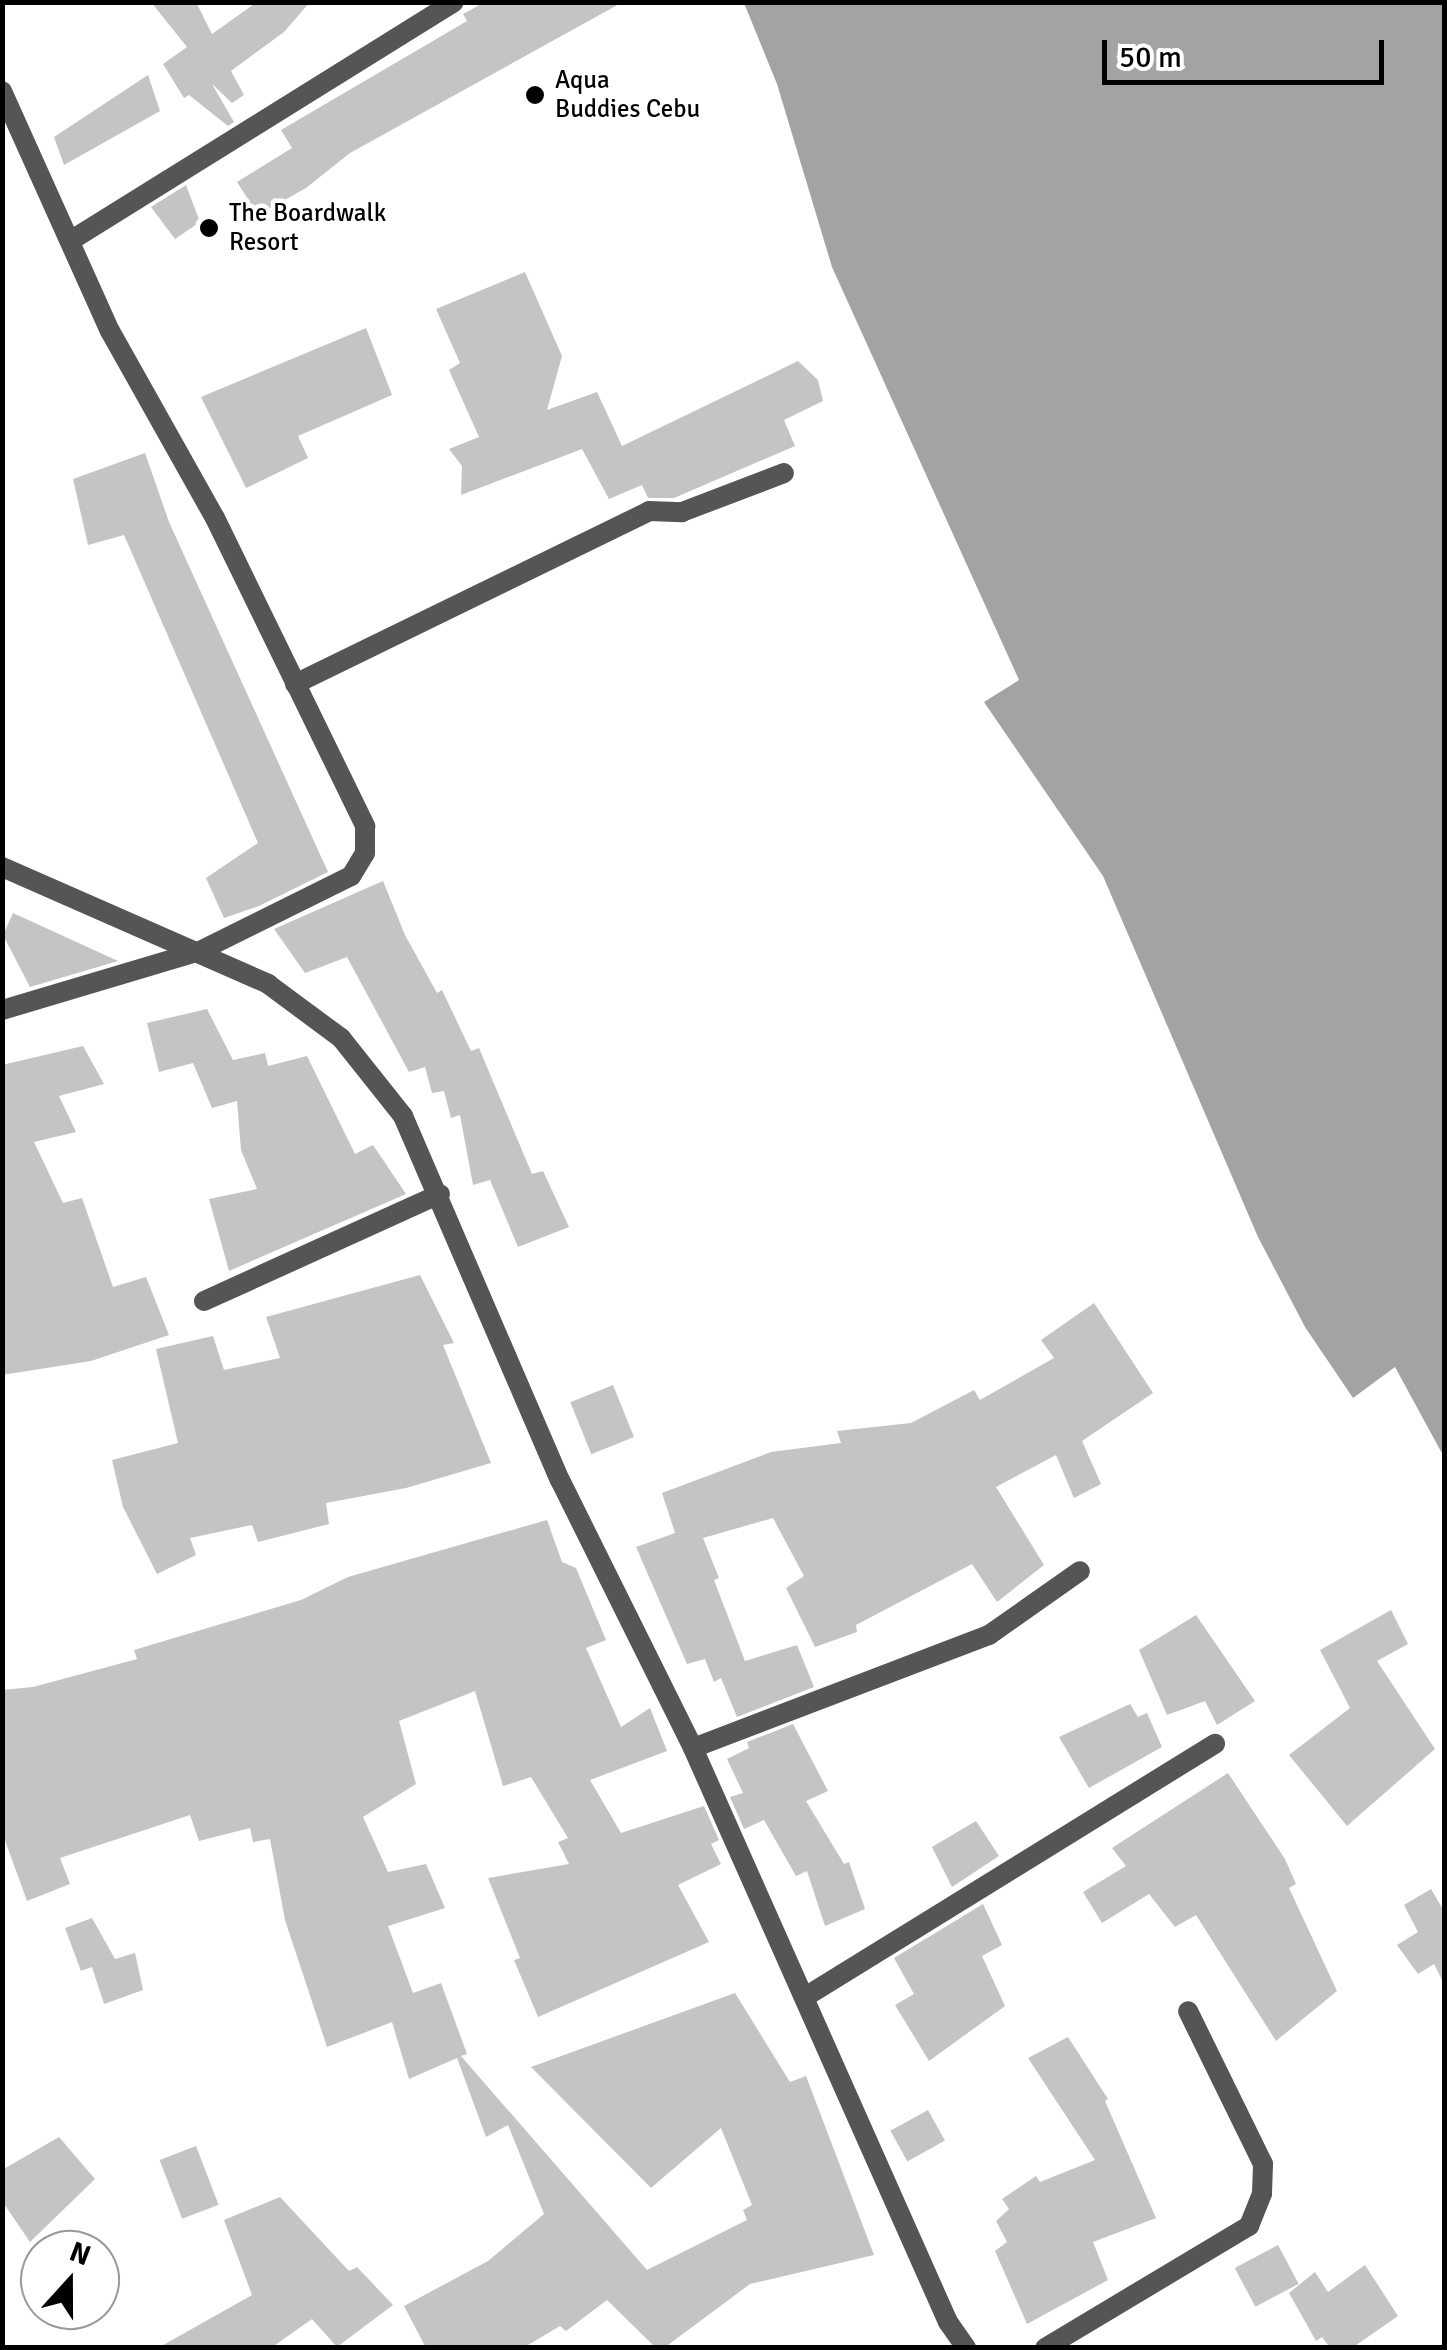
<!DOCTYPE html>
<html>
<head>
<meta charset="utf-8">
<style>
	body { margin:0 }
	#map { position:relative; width:1447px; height:2350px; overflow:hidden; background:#fff; font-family:Signika,sans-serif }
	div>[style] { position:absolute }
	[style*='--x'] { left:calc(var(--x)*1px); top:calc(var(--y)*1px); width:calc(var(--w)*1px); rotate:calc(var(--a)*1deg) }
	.water>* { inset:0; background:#a3a3a3 }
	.building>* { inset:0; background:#c4c4c4; transform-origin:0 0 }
	.street>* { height:20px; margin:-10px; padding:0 10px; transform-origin:10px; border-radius:10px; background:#555 }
	.dots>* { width:28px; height:28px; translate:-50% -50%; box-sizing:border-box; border:5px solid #fff; border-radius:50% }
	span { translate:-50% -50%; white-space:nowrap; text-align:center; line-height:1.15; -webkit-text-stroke:9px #fff; paint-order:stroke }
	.poi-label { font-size:25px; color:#000 }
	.left { translate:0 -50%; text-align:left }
	.frame { position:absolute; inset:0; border:5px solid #000; pointer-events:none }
	.north { position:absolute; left:20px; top:2230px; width:100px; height:100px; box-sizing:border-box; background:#fff; border:2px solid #999; border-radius:50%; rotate:21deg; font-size:28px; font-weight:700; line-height:40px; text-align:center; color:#000 }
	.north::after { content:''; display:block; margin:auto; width:35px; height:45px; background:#000; clip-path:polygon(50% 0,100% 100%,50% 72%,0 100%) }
	.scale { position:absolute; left:1102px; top:40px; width:282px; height:45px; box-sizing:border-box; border:5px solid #000; border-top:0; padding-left:12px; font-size:30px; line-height:35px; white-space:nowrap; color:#000; -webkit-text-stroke:8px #fff; paint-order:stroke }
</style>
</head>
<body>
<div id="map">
	<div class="water">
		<div style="clip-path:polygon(744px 3px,1444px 3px,1444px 1457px,1395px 1367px,1353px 1398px,1305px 1327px,1258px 1237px,1103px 876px,984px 702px,1019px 680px,832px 267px,777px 84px)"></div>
	</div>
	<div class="building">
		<div style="clip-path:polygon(151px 2px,196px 2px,212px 34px,257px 2px,310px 2px,284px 32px,231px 71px,244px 95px,232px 103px,212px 84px,234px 122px,228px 126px,189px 95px,184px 98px,163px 64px,187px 47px)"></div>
		<div style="clip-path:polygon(485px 2px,623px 2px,350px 153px,306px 188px,258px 215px,237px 182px,292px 148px,281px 130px,467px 21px,463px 14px)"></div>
		<div style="clip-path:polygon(148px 75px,160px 111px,64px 165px,54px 137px)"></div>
		<div style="clip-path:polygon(186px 185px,200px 222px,175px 239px,151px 207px)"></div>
		<div style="clip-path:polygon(525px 272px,562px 356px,547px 410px,597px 392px,622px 446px,798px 361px,818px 380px,823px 401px,784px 420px,795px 446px,674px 498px,648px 498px,642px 485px,609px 499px,582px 449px,461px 495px,462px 466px,449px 449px,479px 437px,449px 370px,460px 363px,436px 309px)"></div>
		<div style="clip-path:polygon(366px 328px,392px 395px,298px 436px,308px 458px,246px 488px,201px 397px)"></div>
		<div style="clip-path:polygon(145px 453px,169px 522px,328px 872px,259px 906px,224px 918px,206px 878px,258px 843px,124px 535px,88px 545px,73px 479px)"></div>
		<div style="clip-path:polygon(383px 881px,405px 935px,437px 993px,442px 990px,471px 1051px,479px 1048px,532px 1174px,543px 1171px,569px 1227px,518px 1247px,490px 1180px,473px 1185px,460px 1115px,451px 1118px,444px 1091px,432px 1093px,425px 1067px,409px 1072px,347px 957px,305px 973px,274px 929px)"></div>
		<div style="clip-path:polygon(13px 913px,118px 961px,30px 987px,3px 935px)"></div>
		<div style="clip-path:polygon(207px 1009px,233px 1060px,265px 1053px,268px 1066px,307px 1056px,355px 1154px,373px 1145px,406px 1194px,229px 1271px,209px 1199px,257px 1189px,241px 1150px,237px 1101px,212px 1108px,193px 1063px,159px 1072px,147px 1023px)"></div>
		<div style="clip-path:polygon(83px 1046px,104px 1084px,59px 1096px,76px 1132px,34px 1142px,63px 1203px,82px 1198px,113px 1287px,146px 1277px,169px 1335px,91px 1361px,2px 1375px,2px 1065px)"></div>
		<div style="clip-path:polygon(420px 1275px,454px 1343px,443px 1345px,491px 1463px,406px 1488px,326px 1503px,329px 1524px,258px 1542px,252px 1525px,190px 1538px,196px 1555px,157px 1574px,123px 1507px,112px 1460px,178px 1443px,156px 1349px,213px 1336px,224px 1370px,280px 1358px,266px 1317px)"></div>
		<div style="clip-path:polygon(1094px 1303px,1153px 1393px,1082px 1441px,1101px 1484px,1074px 1498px,1056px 1455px,996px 1487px,1044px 1565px,997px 1602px,972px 1564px,856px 1625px,857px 1632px,815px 1647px,786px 1588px,804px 1576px,773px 1518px,703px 1538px,719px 1578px,714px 1580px,745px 1661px,797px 1645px,814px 1687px,737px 1717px,721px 1678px,714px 1682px,705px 1659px,687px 1664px,636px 1547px,675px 1533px,662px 1493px,771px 1452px,841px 1443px,837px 1431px,911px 1423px,974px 1390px,980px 1400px,1054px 1358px,1041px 1340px)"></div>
		<div style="left:613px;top:1385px;width:56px;height:46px;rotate:68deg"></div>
		<div style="clip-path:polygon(547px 1520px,562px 1562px,576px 1568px,606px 1640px,586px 1648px,621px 1727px,650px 1708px,667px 1751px,590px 1780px,621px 1833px,704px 1806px,719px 1840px,711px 1844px,721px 1864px,678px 1885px,709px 1942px,538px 2017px,514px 1960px,520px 1958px,488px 1878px,569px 1864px,558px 1842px,568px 1838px,531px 1777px,503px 1786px,475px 1691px,399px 1721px,416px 1784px,363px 1817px,388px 1872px,426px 1864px,445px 1908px,388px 1926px,413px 1993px,441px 1983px,467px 2054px,461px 2056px,647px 2270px,747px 2220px,743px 2210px,752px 2205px,721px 2128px,651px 2188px,531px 2067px,735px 1993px,790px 2082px,806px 2076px,874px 2255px,750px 2284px,664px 2348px,656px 2348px,607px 2300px,566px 2331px,560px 2326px,523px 2348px,426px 2348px,404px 2306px,488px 2261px,544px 2214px,508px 2125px,486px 2137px,457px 2058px,409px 2079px,392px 2022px,327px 2047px,285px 1920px,270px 1839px,253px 1842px,250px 1828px,199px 1841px,190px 1815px,60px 1858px,70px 1884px,27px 1901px,2px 1832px,2px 1690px,33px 1687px,137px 1659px,134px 1650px,301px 1600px,348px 1577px)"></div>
		<div style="clip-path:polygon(1391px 1610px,1408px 1644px,1377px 1661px,1435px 1749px,1347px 1826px,1289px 1755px,1350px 1708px,1320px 1650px)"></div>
		<div style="clip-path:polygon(1196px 1615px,1255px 1701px,1217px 1725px,1205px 1701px,1167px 1715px,1139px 1650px)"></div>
		<div style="clip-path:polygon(1130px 1704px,1138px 1717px,1147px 1713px,1162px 1747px,1089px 1788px,1059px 1737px)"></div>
		<div style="clip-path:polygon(793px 1724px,828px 1791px,806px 1801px,844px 1864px,849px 1862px,865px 1909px,825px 1926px,807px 1871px,796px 1876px,764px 1820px,744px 1829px,730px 1797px,743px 1793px,727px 1759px,749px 1748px,747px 1742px)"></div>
		<div style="clip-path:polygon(1228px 1773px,1285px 1859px,1296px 1884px,1289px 1888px,1337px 1991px,1276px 2041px,1196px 1915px,1175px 1927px,1149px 1894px,1102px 1923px,1083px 1892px,1126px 1866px,1112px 1848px)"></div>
		<div style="clip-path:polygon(976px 1821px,999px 1856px,952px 1887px,932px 1847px)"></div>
		<div style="clip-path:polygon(1431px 1889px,1444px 1911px,1444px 1984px,1434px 1964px,1418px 1974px,1397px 1945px,1418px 1932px,1404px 1905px)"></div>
		<div style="clip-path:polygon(983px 1904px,1002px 1945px,982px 1956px,1005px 2006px,929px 2061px,895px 2005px,914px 1994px,894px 1958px)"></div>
		<div style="clip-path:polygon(92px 1918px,115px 1959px,135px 1953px,143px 1990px,104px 2004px,92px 1967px,81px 1971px,65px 1928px)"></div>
		<div style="clip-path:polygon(1068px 2037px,1108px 2099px,1105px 2101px,1156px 2218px,1093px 2242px,1108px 2280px,1027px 2324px,995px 2251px,1007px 2242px,996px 2221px,1009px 2209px,1002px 2199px,1036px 2176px,1040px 2182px,1095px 2160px,1028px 2058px)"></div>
		<div style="left:928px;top:2110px;width:35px;height:43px;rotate:61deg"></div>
		<div style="clip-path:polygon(59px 2137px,95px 2179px,30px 2242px,2px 2201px,2px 2170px)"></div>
		<div style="left:196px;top:2146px;width:63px;height:39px;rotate:69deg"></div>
		<div style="clip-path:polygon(280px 2197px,349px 2271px,357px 2267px,393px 2305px,337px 2347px,312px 2319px,271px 2348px,158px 2348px,252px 2295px,224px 2220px)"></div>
		<div style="left:1278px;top:2245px;width:44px;height:49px;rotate:62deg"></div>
		<div style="clip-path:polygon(1365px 2265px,1398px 2316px,1352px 2348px,1330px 2348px,1322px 2337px,1316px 2341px,1289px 2293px,1315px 2272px,1328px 2292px)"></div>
	</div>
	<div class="street">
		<div style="--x:2;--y:91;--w:263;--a:65.8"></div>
		<div style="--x:110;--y:331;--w:214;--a:60.7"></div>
		<div style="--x:215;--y:518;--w:343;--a:64"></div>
		<div style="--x:365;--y:826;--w:27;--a:90"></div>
		<div style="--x:365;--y:853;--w:27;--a:121"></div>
		<div style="--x:351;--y:876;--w:169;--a:153.6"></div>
		<div style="--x:200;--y:951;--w:207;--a:163.4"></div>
		<div style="--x:70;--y:241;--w:452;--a:-31.9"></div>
		<div style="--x:295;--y:684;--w:394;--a:-26"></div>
		<div style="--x:649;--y:511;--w:33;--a:2"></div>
		<div style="--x:682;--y:512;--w:109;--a:-20.9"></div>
		<div style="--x:2;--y:867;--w:291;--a:23.7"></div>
		<div style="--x:268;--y:984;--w:91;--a:36.5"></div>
		<div style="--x:341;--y:1038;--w:100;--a:51.5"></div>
		<div style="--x:403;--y:1116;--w:396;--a:66.7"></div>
		<div style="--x:560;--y:1480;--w:299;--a:63.6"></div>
		<div style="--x:693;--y:1748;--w:628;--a:66.05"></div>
		<div style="--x:948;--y:2322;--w:32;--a:55"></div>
		<div style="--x:204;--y:1301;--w:259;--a:-24.4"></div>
		<div style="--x:693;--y:1748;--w:317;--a:-20.9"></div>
		<div style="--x:989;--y:1635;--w:111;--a:-35.1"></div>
		<div style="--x:805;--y:1997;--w:482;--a:-31.7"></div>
		<div style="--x:1045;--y:2348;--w:238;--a:-30.9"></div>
		<div style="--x:1249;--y:2226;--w:35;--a:-68"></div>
		<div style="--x:1262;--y:2193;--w:29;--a:-88"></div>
		<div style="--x:1263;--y:2164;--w:170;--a:-116.1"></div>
	</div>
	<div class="dots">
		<div style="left:535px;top:95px;background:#000"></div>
		<div style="left:209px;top:228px;background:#000"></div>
	</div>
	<div class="poi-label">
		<span class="left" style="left:555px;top:95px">Aqua<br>Buddies Cebu</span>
		<span class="left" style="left:229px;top:228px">The Boardwalk<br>Resort</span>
	</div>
	<div class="frame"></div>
	<div class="north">N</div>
	<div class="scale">50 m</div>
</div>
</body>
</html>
